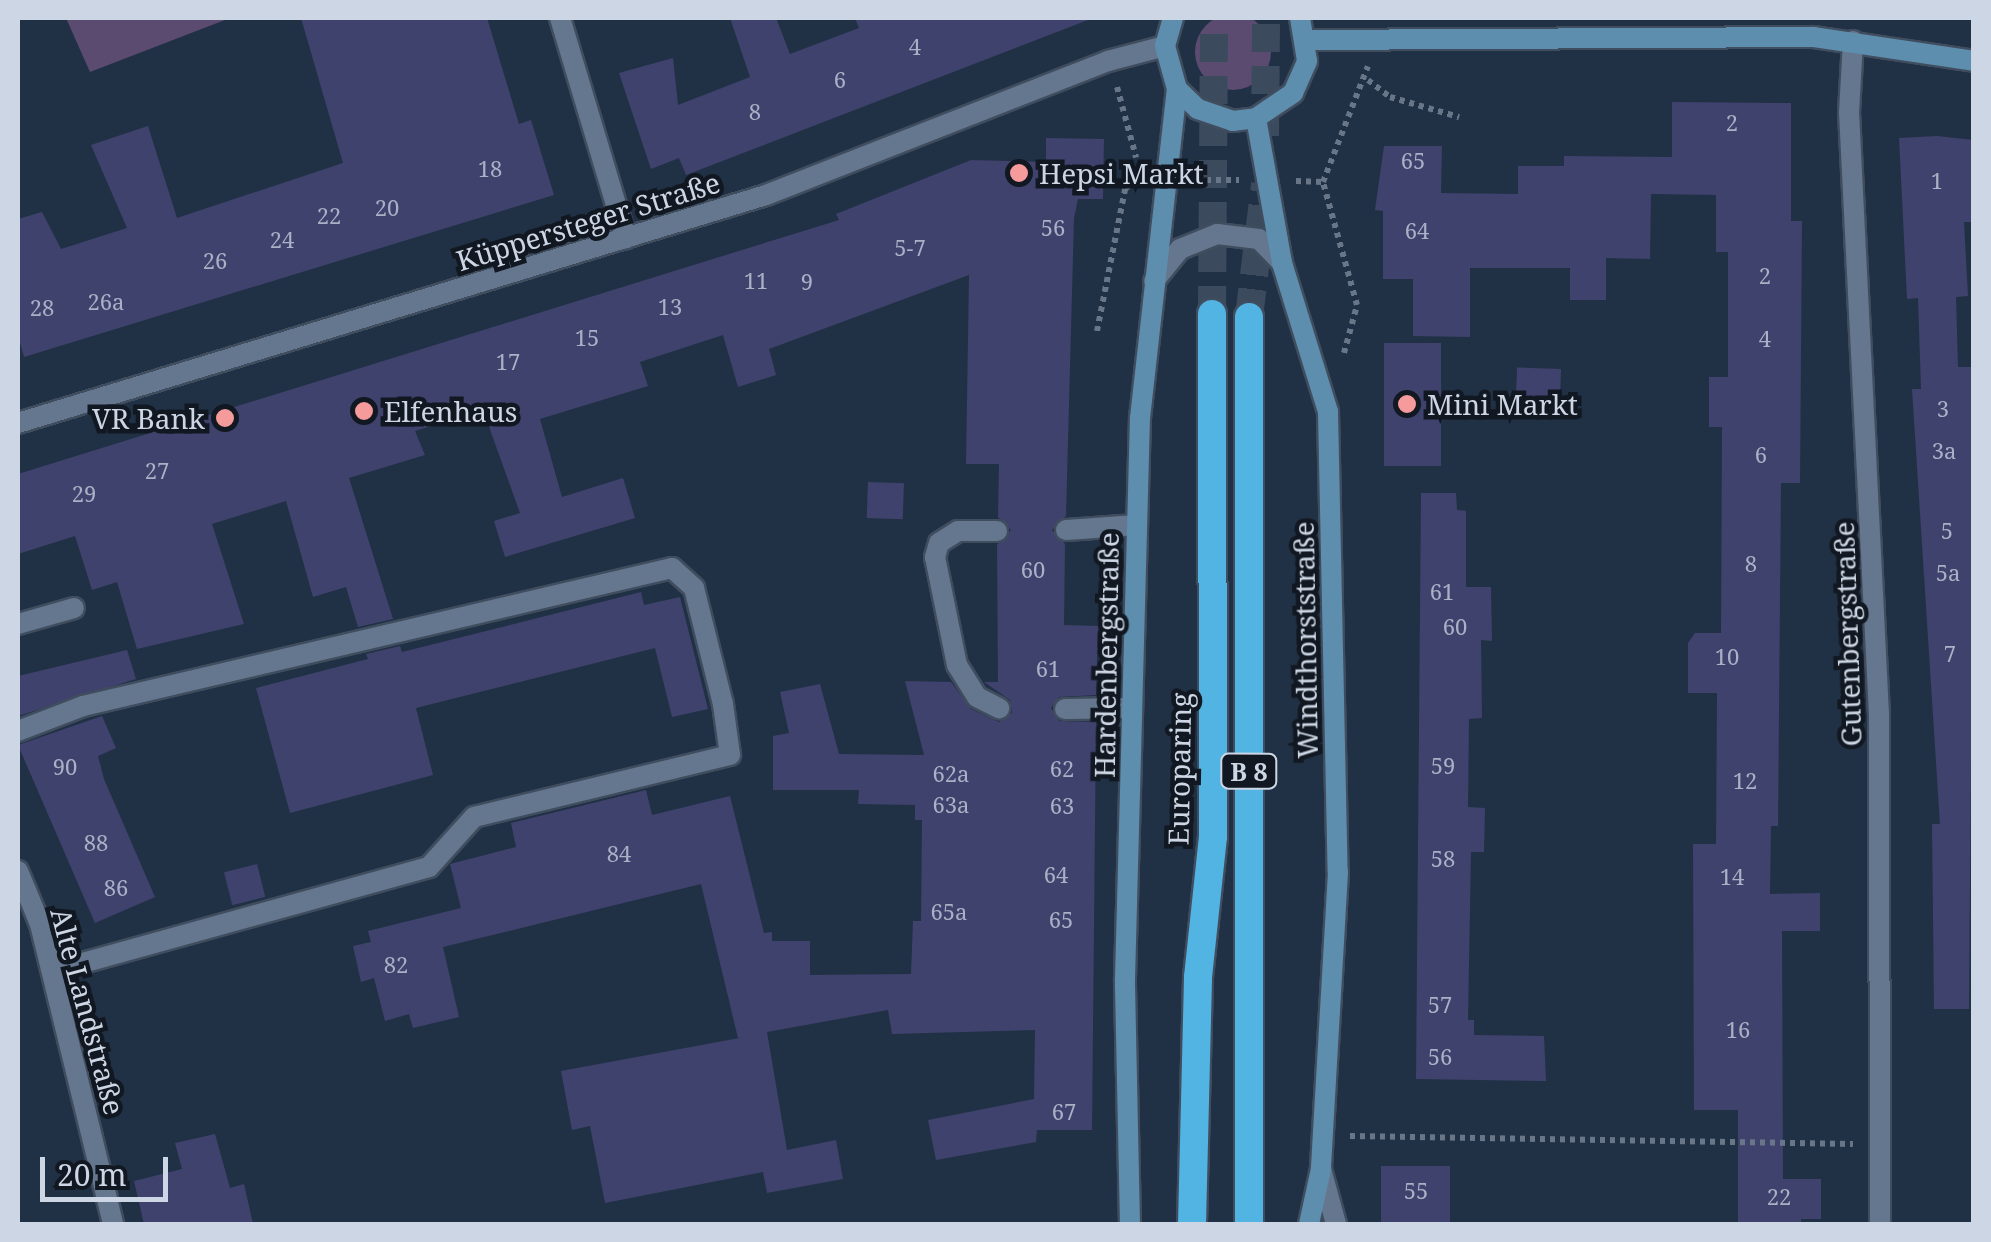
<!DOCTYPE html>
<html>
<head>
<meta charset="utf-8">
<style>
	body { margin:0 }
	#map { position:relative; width:1991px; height:1242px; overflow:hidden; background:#213145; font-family:"Noto Serif",serif }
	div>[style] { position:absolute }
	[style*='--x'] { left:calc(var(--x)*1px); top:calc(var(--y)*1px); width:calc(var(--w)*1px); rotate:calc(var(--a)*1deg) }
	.green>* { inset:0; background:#5c4b70 }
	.round { border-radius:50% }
	.building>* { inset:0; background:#3f426c; transform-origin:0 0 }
	.trunk-tunnel>* { height:28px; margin-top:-14px; transform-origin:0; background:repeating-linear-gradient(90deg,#3b4a5d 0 28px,transparent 0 42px) }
	.path>* { height:6px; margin-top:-3px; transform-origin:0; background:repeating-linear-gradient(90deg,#687687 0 5px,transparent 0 10px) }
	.roads { filter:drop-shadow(2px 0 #404d5f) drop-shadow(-2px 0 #404d5f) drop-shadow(0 2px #404d5f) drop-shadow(0 -2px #404d5f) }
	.service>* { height:20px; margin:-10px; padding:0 10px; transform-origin:10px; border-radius:10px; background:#65778e }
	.minor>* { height:20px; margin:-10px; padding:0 10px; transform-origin:10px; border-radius:10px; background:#65778e }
	.tertiary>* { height:20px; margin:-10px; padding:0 10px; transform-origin:10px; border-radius:10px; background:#65778e }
	.secondary>* { height:20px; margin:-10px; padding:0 10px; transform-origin:10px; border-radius:10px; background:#5e8eae }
	.trunk>* { height:28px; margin:-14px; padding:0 14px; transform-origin:14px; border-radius:14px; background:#52b4e3 }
	.dots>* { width:28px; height:28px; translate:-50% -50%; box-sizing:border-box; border:5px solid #111821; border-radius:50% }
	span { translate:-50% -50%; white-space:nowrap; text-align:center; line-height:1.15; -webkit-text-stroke:9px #111821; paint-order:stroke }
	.number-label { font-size:22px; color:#a9b1c6 }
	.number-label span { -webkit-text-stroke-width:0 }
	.shield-label span { padding:2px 8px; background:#111821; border:2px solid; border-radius:8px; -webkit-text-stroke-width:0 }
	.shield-label { font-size:25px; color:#ccd6e4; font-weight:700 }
	.poi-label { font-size:28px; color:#ccd6e4 }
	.left { translate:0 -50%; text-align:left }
	.right { translate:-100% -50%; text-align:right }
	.street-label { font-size:28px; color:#ccd6e4 }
	.frame { position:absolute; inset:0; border:20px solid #ccd6e4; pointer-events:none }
	.scale { position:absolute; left:40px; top:1157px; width:128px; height:45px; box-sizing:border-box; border:5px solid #ccd6e4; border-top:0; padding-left:12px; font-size:30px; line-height:35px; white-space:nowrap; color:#ccd6e4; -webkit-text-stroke:8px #111821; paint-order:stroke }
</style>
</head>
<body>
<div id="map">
	<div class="green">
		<div class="round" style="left:1195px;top:14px;width:76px;height:76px"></div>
		<div style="clip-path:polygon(66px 18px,230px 18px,90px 72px)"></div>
	</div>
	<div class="building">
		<div style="clip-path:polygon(301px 18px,487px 18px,519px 124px,531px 120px,554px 195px,24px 357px,18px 335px,18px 219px,42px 212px,61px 249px,127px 228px,91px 145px,148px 126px,177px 218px,343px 163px)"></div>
		<div style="clip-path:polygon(730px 18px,776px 18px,790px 54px,859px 28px,855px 18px,1088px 20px,686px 175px,679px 158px,651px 169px,619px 73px,673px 58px,678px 105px,750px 77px)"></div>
		<div style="clip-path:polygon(1672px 102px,1791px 103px,1791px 221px,1802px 221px,1800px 483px,1781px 483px,1778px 826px,1771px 826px,1770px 894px,1820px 893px,1820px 931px,1782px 931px,1783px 1179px,1821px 1179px,1821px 1219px,1801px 1219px,1801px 1224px,1738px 1224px,1738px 1110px,1694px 1110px,1693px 844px,1716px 844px,1717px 693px,1688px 693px,1688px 643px,1695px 633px,1721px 633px,1722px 427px,1709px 427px,1709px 377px,1728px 377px,1728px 252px,1716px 252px,1716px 195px,1651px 194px,1650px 259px,1606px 258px,1606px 300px,1570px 300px,1570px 268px,1470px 268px,1470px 337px,1413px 336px,1413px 279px,1383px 279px,1383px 211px,1375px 210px,1384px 146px,1442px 146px,1441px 193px,1518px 194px,1518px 166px,1564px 166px,1564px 156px,1672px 157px)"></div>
		<div style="clip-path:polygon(1937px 136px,1974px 140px,1974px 222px,1964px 222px,1968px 296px,1956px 297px,1958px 367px,1974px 367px,1969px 1009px,1934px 1009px,1932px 824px,1940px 824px,1912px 389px,1921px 389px,1918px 298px,1907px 299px,1899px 138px)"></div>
		<div style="clip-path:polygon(1046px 138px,1104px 139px,1103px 199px,1078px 199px,1074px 218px,1066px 516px,1052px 530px,1065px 544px,1064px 625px,1098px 626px,1096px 695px,1059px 697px,1051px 708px,1059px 721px,1096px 722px,1092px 1130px,1037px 1130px,1036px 1142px,936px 1160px,928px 1120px,1034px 1099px,1035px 1030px,892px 1034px,888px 1010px,767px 1032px,787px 1150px,836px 1140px,843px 1179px,767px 1193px,763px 1172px,605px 1203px,590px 1126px,572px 1130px,561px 1071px,745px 1037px,738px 1038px,701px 884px,443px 947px,459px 1017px,413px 1028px,409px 1014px,385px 1021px,374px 978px,361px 982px,353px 946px,371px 942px,368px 931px,461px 908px,450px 864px,516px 847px,511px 823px,646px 790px,652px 815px,730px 796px,764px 933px,772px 932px,772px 941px,810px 941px,810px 975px,911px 974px,913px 921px,921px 921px,922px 820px,915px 820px,915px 805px,858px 804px,859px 790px,773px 790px,773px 736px,789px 733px,780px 692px,820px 684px,839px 754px,924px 755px,905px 681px,951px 682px,971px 709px,999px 722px,1012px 713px,1010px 700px,984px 682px,998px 682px,997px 545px,1011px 530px,998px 517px,999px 464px,966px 464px,969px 275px,769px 349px,776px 375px,738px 387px,723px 335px,640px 362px,648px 386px,540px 419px,562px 497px,623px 478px,635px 518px,505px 557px,494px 521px,520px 513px,483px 410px,415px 431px,425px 455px,349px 478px,393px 619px,358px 627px,346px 587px,313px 597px,286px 501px,212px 524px,244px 624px,137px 649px,117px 582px,92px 590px,75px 536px,18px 554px,18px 474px,839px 220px,836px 214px,971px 160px,1046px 162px)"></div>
		<div style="left:1384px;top:343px;width:57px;height:123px"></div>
		<div style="left:1561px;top:369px;width:34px;height:44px;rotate:92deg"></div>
		<div style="left:868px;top:482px;width:36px;height:36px;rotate:2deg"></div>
		<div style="clip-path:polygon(1421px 493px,1456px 493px,1457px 510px,1466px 511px,1466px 587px,1491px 587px,1492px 641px,1481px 640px,1482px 718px,1469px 719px,1468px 807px,1485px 808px,1484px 852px,1471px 852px,1468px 1020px,1474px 1020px,1474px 1035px,1544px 1036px,1546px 1081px,1416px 1079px)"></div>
		<div style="clip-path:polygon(641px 592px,644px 605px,680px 597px,708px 709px,672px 717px,655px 648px,416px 708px,433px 775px,290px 813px,256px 688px,368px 659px,366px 654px,400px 646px,402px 652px)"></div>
		<div style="clip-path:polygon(127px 650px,136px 679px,18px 716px,18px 676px)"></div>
		<div style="clip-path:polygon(102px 716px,116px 748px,98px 756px,104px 779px,155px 897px,95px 923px,18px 745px)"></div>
		<div style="left:257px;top:864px;width:34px;height:34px;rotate:76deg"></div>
		<div style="clip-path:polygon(215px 1134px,230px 1188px,244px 1184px,253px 1224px,144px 1224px,134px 1181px,182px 1169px,175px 1143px)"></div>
		<div style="left:1381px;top:1166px;width:69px;height:58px"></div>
	</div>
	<div class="trunk-tunnel">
		<div style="--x:1265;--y:136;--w:118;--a:-89.5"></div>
		<div style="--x:1212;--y:314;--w:296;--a:-89.6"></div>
		<div style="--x:1249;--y:317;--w:134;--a:-83.1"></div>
	</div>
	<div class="path">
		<div style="--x:1368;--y:80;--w:28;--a:38"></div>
		<div style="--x:1390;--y:97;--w:72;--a:16.2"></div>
		<div style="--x:1117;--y:87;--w:73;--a:74.8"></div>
		<div style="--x:1196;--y:180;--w:43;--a:0"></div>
		<div style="--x:1296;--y:181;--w:27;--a:2"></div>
		<div style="--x:1097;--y:331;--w:145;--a:-78.8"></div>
		<div style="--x:1125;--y:189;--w:13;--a:-39"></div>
		<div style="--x:1344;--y:353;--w:50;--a:-74.8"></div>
		<div style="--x:1357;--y:305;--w:128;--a:-105.5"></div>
		<div style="--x:1323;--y:182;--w:124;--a:-68.8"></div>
		<div style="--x:1350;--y:1136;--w:503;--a:0.91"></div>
	</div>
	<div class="roads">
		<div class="service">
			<div style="--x:1154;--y:281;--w:41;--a:-50.9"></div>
			<div style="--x:1180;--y:249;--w:40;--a:-22"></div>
			<div style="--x:1217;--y:234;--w:42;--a:6.8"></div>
			<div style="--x:1259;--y:239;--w:33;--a:46"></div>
			<div style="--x:1066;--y:530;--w:71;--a:-4"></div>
			<div style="--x:997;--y:531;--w:39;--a:180"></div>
			<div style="--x:958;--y:531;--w:22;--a:148"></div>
			<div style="--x:939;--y:543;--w:15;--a:106"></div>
			<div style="--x:935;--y:557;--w:110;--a:78.5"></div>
			<div style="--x:957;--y:665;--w:38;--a:58"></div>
			<div style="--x:977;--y:697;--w:25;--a:27"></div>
			<div style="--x:18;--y:624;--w:58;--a:-15.9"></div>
			<div style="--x:1065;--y:709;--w:67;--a:-0.9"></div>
			<div style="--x:18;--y:731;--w:70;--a:-21"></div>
			<div style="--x:83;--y:706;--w:605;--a:-13.19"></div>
			<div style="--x:672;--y:568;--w:30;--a:42"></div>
			<div style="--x:694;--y:588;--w:120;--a:76"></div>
			<div style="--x:723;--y:704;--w:51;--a:82.2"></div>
			<div style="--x:730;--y:755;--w:263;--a:166.4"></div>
			<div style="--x:474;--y:817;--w:67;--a:132"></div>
			<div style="--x:429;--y:867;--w:390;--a:164.5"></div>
		</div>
		<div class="minor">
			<div style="--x:560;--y:18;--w:230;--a:73.3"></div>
			<div style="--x:1853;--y:41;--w:71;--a:93.2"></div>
			<div style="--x:1849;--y:112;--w:603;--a:87.15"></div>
			<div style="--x:1879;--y:714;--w:510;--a:89.89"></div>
			<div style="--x:18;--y:871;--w:57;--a:67.5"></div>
			<div style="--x:40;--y:924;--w:309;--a:76.3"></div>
			<div style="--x:1321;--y:1169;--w:57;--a:74.7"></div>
		</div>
		<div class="tertiary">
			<div style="--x:18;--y:423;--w:782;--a:-16.95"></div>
			<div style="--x:766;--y:195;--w:367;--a:-21.4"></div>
			<div style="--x:1108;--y:61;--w:59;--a:-14.7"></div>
		</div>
		<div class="secondary">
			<div style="--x:1173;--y:18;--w:29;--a:106"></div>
			<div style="--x:1165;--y:46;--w:45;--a:74.4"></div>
			<div style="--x:1177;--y:89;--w:29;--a:44"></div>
			<div style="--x:1198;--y:109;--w:37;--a:19"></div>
			<div style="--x:1233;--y:121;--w:23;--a:-7"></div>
			<div style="--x:1256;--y:118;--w:45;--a:-34"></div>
			<div style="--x:1293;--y:93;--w:35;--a:-66"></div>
			<div style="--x:1307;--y:61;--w:44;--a:-99.2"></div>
			<div style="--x:1307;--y:40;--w:507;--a:-0.34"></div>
			<div style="--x:1814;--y:37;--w:162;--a:8.5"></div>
			<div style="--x:1256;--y:118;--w:147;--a:79.8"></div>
			<div style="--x:1282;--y:263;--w:156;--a:72.8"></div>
			<div style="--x:1328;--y:412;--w:460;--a:88.8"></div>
			<div style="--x:1338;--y:872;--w:297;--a:93.3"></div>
			<div style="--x:1321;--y:1169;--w:56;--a:102.3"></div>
			<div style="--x:1130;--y:1224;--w:245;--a:-91.2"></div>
			<div style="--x:1125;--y:979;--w:561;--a:-88.47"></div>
			<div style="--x:1140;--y:418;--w:331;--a:-83.6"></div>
		</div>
		<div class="trunk">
			<div style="--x:1249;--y:317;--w:907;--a:90"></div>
			<div style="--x:1192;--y:1224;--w:247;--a:-88.6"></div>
			<div style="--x:1198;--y:977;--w:142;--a:-83.9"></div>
			<div style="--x:1213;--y:836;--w:522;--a:-90.11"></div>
		</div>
	</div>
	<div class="dots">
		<div style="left:1019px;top:173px;background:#f59b9c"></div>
		<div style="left:1407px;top:404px;background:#f59b9c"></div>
		<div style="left:364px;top:411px;background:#f59b9c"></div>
		<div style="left:225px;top:418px;background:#f59b9c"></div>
	</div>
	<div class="number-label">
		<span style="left:915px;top:47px">4</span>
		<span style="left:840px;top:80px">6</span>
		<span style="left:755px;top:112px">8</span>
		<span style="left:1732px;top:123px">2</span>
		<span style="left:1413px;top:161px">65</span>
		<span style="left:490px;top:169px">18</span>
		<span style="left:1937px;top:181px">1</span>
		<span style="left:387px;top:208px">20</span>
		<span style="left:329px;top:216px">22</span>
		<span style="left:1053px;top:228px">56</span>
		<span style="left:1417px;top:231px">64</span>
		<span style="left:282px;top:240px">24</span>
		<span style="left:910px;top:248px">5-7</span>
		<span style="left:215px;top:261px">26</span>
		<span style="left:1765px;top:276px">2</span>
		<span style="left:756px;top:281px">11</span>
		<span style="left:807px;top:282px">9</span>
		<span style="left:106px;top:302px">26a</span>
		<span style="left:670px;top:307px">13</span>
		<span style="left:42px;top:308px">28</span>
		<span style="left:587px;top:338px">15</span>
		<span style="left:1765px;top:339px">4</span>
		<span style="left:508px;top:362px">17</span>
		<span style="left:1943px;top:409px">3</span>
		<span style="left:1944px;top:451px">3a</span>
		<span style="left:1761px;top:455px">6</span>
		<span style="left:157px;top:471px">27</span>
		<span style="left:84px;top:494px">29</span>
		<span style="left:1947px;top:531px">5</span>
		<span style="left:1751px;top:564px">8</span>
		<span style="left:1033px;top:570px">60</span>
		<span style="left:1948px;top:573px">5a</span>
		<span style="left:1442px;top:592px">61</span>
		<span style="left:1455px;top:627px">60</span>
		<span style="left:1950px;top:654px">7</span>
		<span style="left:1727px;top:657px">10</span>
		<span style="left:1048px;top:669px">61</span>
		<span style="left:1443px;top:766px">59</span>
		<span style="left:65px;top:767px">90</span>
		<span style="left:1062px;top:769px">62</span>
		<span style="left:951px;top:774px">62a</span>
		<span style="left:1745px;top:781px">12</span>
		<span style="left:951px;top:805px">63a</span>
		<span style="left:1062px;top:806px">63</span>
		<span style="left:96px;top:843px">88</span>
		<span style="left:619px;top:854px">84</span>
		<span style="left:1443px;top:859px">58</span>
		<span style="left:1056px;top:875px">64</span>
		<span style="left:1732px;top:877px">14</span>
		<span style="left:116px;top:888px">86</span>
		<span style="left:949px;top:912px">65a</span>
		<span style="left:1061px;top:920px">65</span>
		<span style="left:396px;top:965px">82</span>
		<span style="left:1440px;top:1005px">57</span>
		<span style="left:1738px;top:1030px">16</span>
		<span style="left:1440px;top:1057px">56</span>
		<span style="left:1064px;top:1112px">67</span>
		<span style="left:1416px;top:1191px">55</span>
		<span style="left:1779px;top:1197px">22</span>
	</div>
	<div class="shield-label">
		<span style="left:1249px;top:771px">B 8</span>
	</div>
	<div class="poi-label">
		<span class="left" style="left:1039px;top:173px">Hepsi Markt</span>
		<span class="left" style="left:1427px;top:404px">Mini Markt</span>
		<span class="left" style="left:384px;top:411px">Elfenhaus</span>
		<span class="right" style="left:205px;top:418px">VR Bank</span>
	</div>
	<div class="street-label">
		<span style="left:588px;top:221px;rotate:-17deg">Küppersteger Straße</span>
		<span style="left:1847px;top:634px;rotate:-92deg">Gutenbergstraße</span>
		<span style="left:1305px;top:640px;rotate:-91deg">Windthorststraße</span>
		<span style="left:1106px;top:655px;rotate:-89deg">Hardenbergstraße</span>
		<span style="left:1179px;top:769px;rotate:-89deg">Europaring</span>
		<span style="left:88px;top:1011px;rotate:75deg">Alte Landstraße</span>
	</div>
	<div class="frame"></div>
	<div class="scale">20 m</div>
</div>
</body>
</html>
